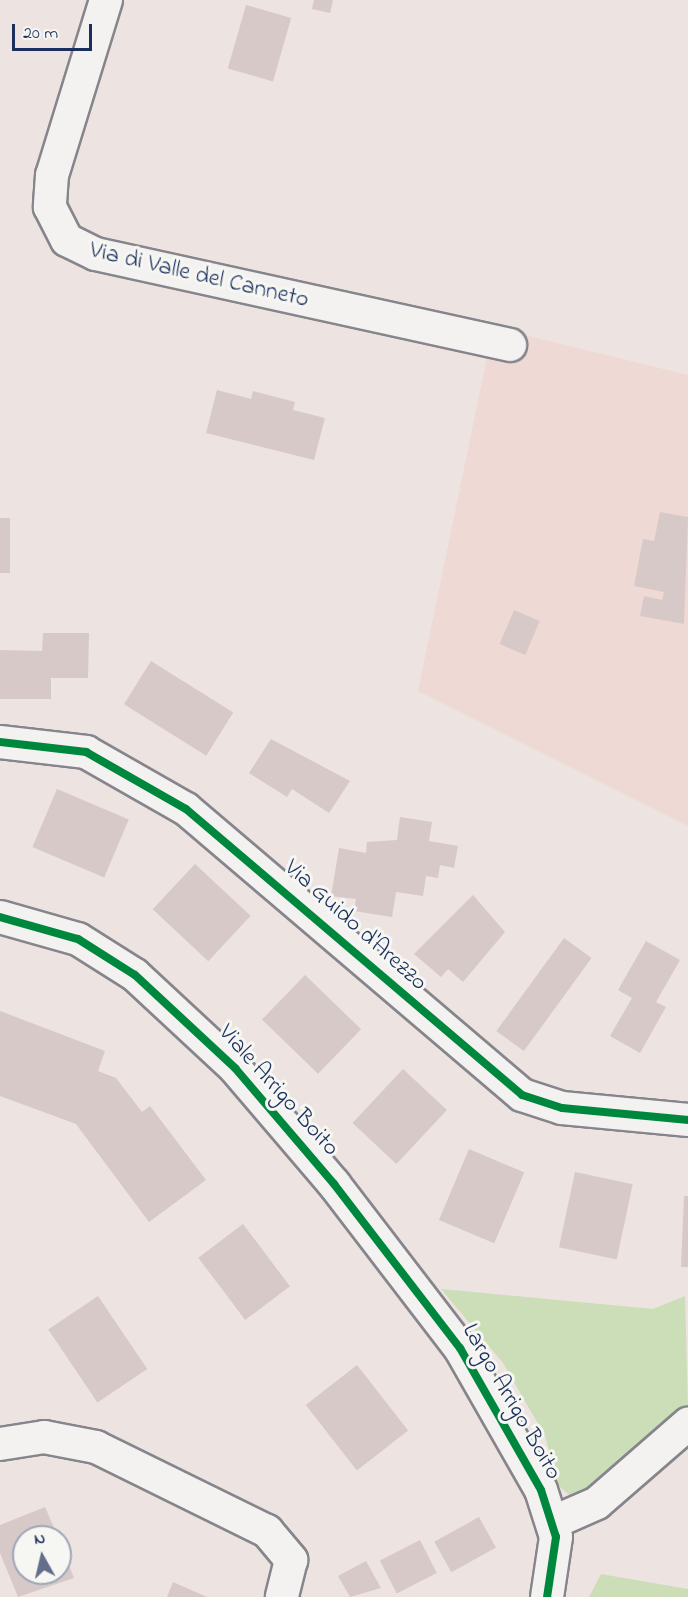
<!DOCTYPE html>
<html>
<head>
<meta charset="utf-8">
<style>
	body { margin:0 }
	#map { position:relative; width:688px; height:1597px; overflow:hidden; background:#ede3e0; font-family:"Indie Flower",sans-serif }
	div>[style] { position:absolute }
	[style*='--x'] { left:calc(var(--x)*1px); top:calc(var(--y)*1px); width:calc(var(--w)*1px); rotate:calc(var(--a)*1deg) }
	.built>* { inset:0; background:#eed9d4 }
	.green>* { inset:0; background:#ccdeb8 }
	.building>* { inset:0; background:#d7c9c8; transform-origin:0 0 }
	.roads { filter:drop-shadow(2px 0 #86858c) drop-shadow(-2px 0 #86858c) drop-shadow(0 2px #86858c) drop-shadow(0 -2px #86858c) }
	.minor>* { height:32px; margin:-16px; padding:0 16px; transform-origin:16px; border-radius:16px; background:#f4f2f0 }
	.cycleway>* { height:8px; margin:-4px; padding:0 4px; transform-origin:4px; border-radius:4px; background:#00873e }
	span { translate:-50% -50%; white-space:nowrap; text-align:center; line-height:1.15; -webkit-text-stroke:6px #f6f6f2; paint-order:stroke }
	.street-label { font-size:24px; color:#1b2f5e }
	.north { position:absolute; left:12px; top:1525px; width:60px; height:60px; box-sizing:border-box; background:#f6f6f2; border:2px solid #9ea6b7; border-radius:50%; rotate:352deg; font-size:16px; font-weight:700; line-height:24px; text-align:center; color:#1b2f5e }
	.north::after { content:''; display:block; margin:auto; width:21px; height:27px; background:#646e8c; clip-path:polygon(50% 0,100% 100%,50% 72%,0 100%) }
	.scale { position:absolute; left:12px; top:24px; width:80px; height:27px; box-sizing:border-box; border:3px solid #1b2f5e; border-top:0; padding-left:8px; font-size:18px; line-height:21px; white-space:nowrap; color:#1b2f5e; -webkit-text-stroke:4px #f6f6f2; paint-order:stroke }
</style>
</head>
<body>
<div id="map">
	<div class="built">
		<div style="clip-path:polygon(516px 333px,688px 375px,688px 826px,418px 691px,489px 348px)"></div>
	</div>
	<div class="green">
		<div style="clip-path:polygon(441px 1289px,653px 1309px,685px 1296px,688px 1409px,596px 1490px,574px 1499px,559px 1486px,545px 1436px,503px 1363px)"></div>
		<div style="clip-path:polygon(601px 1574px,688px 1589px,688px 1597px,589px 1597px)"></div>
	</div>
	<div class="building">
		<div style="clip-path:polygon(314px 0,333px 0,330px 13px,312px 9px)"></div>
		<div style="left:246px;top:5px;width:47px;height:66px;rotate:16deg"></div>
		<div style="clip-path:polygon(217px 390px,251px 399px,253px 391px,295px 402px,293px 410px,325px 418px,314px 460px,206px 433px)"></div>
		<div style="clip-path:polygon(660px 512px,688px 517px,684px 624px,640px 616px,644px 596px,662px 600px,664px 592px,634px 586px,643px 539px,654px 541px)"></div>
		<div style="left:0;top:518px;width:10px;height:55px"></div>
		<div style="left:514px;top:610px;width:28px;height:37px;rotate:23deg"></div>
		<div style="clip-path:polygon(43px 633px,89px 633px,88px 678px,51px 678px,51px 699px,0 699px,0 650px,42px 651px)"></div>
		<div style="left:151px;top:661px;width:97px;height:51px;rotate:32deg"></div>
		<div style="clip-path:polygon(271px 739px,350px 781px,329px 813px,292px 789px,287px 797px,249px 773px)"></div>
		<div style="left:57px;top:789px;width:78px;height:63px;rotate:23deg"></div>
		<div style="clip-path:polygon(400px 817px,432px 822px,429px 841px,458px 846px,454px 868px,440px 865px,438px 878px,426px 876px,423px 896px,396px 892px,392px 917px,354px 911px,356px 899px,331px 896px,339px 848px,366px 853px,367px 842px,397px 840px)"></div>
		<div style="left:195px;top:864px;width:76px;height:62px;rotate:43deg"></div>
		<div style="clip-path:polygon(473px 895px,505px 932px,463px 982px,448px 969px,441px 977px,414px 954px)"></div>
		<div style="left:564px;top:938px;width:34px;height:115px;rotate:36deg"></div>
		<div style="clip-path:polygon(646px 941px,680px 960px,656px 1002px,666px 1007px,640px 1053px,610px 1036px,632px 998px,618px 990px)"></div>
		<div style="left:305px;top:975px;width:78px;height:62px;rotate:44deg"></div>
		<div style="clip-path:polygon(0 1011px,105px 1051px,98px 1071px,116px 1078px,142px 1112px,150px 1106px,206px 1180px,149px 1222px,76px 1124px,0 1096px)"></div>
		<div style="left:403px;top:1069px;width:60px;height:74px;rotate:43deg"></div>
		<div style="left:469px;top:1149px;width:60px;height:77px;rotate:23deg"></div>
		<div style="left:575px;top:1172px;width:59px;height:77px;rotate:12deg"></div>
		<div style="clip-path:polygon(684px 1196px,688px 1196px,688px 1267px,681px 1267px)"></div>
		<div style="left:243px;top:1224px;width:78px;height:56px;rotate:53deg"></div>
		<div style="left:98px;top:1296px;width:88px;height:60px;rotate:56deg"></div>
		<div style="left:357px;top:1365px;width:83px;height:65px;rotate:52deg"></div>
		<div style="clip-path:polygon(45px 1507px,58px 1537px,24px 1537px,24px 1573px,60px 1573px,60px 1543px,74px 1578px,18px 1597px,0 1553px,0 1525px)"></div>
		<div style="left:479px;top:1517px;width:35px;height:51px;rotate:61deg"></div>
		<div style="left:420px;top:1540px;width:37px;height:45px;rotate:63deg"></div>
		<div style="clip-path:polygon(366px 1561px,381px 1588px,350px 1597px,338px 1576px)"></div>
		<div style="clip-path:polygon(173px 1582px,207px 1597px,167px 1597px)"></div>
	</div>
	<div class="roads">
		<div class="minor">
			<div style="--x:106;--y:0;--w:183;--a:107.1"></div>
			<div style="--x:52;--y:175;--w:32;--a:94"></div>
			<div style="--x:50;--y:207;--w:37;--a:63"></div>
			<div style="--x:67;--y:240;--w:32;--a:26"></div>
			<div style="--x:96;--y:254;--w:424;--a:12.4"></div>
			<div style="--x:0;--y:742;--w:87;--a:6.6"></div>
			<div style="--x:86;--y:752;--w:115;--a:29.7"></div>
			<div style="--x:186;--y:809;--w:441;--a:40.4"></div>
			<div style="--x:522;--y:1095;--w:42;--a:18"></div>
			<div style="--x:562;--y:1108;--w:127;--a:5.4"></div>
			<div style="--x:0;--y:917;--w:81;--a:15.8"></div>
			<div style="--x:78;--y:939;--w:67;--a:32.3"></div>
			<div style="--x:135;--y:975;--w:137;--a:42.9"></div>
			<div style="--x:235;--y:1068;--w:153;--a:49.5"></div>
			<div style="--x:334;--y:1184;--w:207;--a:52.5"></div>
			<div style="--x:460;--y:1348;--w:163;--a:60.3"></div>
			<div style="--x:541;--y:1490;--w:49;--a:72.3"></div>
			<div style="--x:556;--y:1537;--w:61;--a:98.5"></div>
			<div style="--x:0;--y:1444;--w:45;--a:-9"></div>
			<div style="--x:44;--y:1437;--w:53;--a:10.9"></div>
			<div style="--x:96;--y:1447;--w:191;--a:26.2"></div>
			<div style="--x:267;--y:1531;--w:38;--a:50"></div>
			<div style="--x:291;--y:1560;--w:38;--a:104"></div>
			<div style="--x:554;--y:1522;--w:47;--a:-23.8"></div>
			<div style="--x:597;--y:1503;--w:121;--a:-41"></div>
		</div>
	</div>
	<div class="cycleway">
		<div style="--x:0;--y:742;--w:87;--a:6.6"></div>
		<div style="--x:86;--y:752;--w:115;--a:29.7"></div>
		<div style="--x:186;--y:809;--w:441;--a:40.4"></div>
		<div style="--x:522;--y:1095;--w:42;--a:18"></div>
		<div style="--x:562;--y:1108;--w:127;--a:5.4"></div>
		<div style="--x:0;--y:917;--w:81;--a:15.8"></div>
		<div style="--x:78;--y:939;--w:67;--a:32.3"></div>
		<div style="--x:135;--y:975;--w:137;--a:42.9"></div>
		<div style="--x:235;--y:1068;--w:153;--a:49.5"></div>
		<div style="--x:334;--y:1184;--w:207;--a:52.5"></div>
		<div style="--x:460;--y:1348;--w:163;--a:60.3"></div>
		<div style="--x:541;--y:1490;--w:49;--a:72.3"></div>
		<div style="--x:556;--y:1537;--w:61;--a:98.5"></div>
	</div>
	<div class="street-label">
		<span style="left:199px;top:276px;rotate:13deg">Via di Valle del Canneto</span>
		<span style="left:355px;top:926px;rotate:42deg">Via Guido d'Arezzo</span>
		<span style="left:278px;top:1091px;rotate:48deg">Viale Arrigo Boito</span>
		<span style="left:511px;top:1402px;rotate:60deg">Largo Arrigo Boito</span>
	</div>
	<div class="north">N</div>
	<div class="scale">20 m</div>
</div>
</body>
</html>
